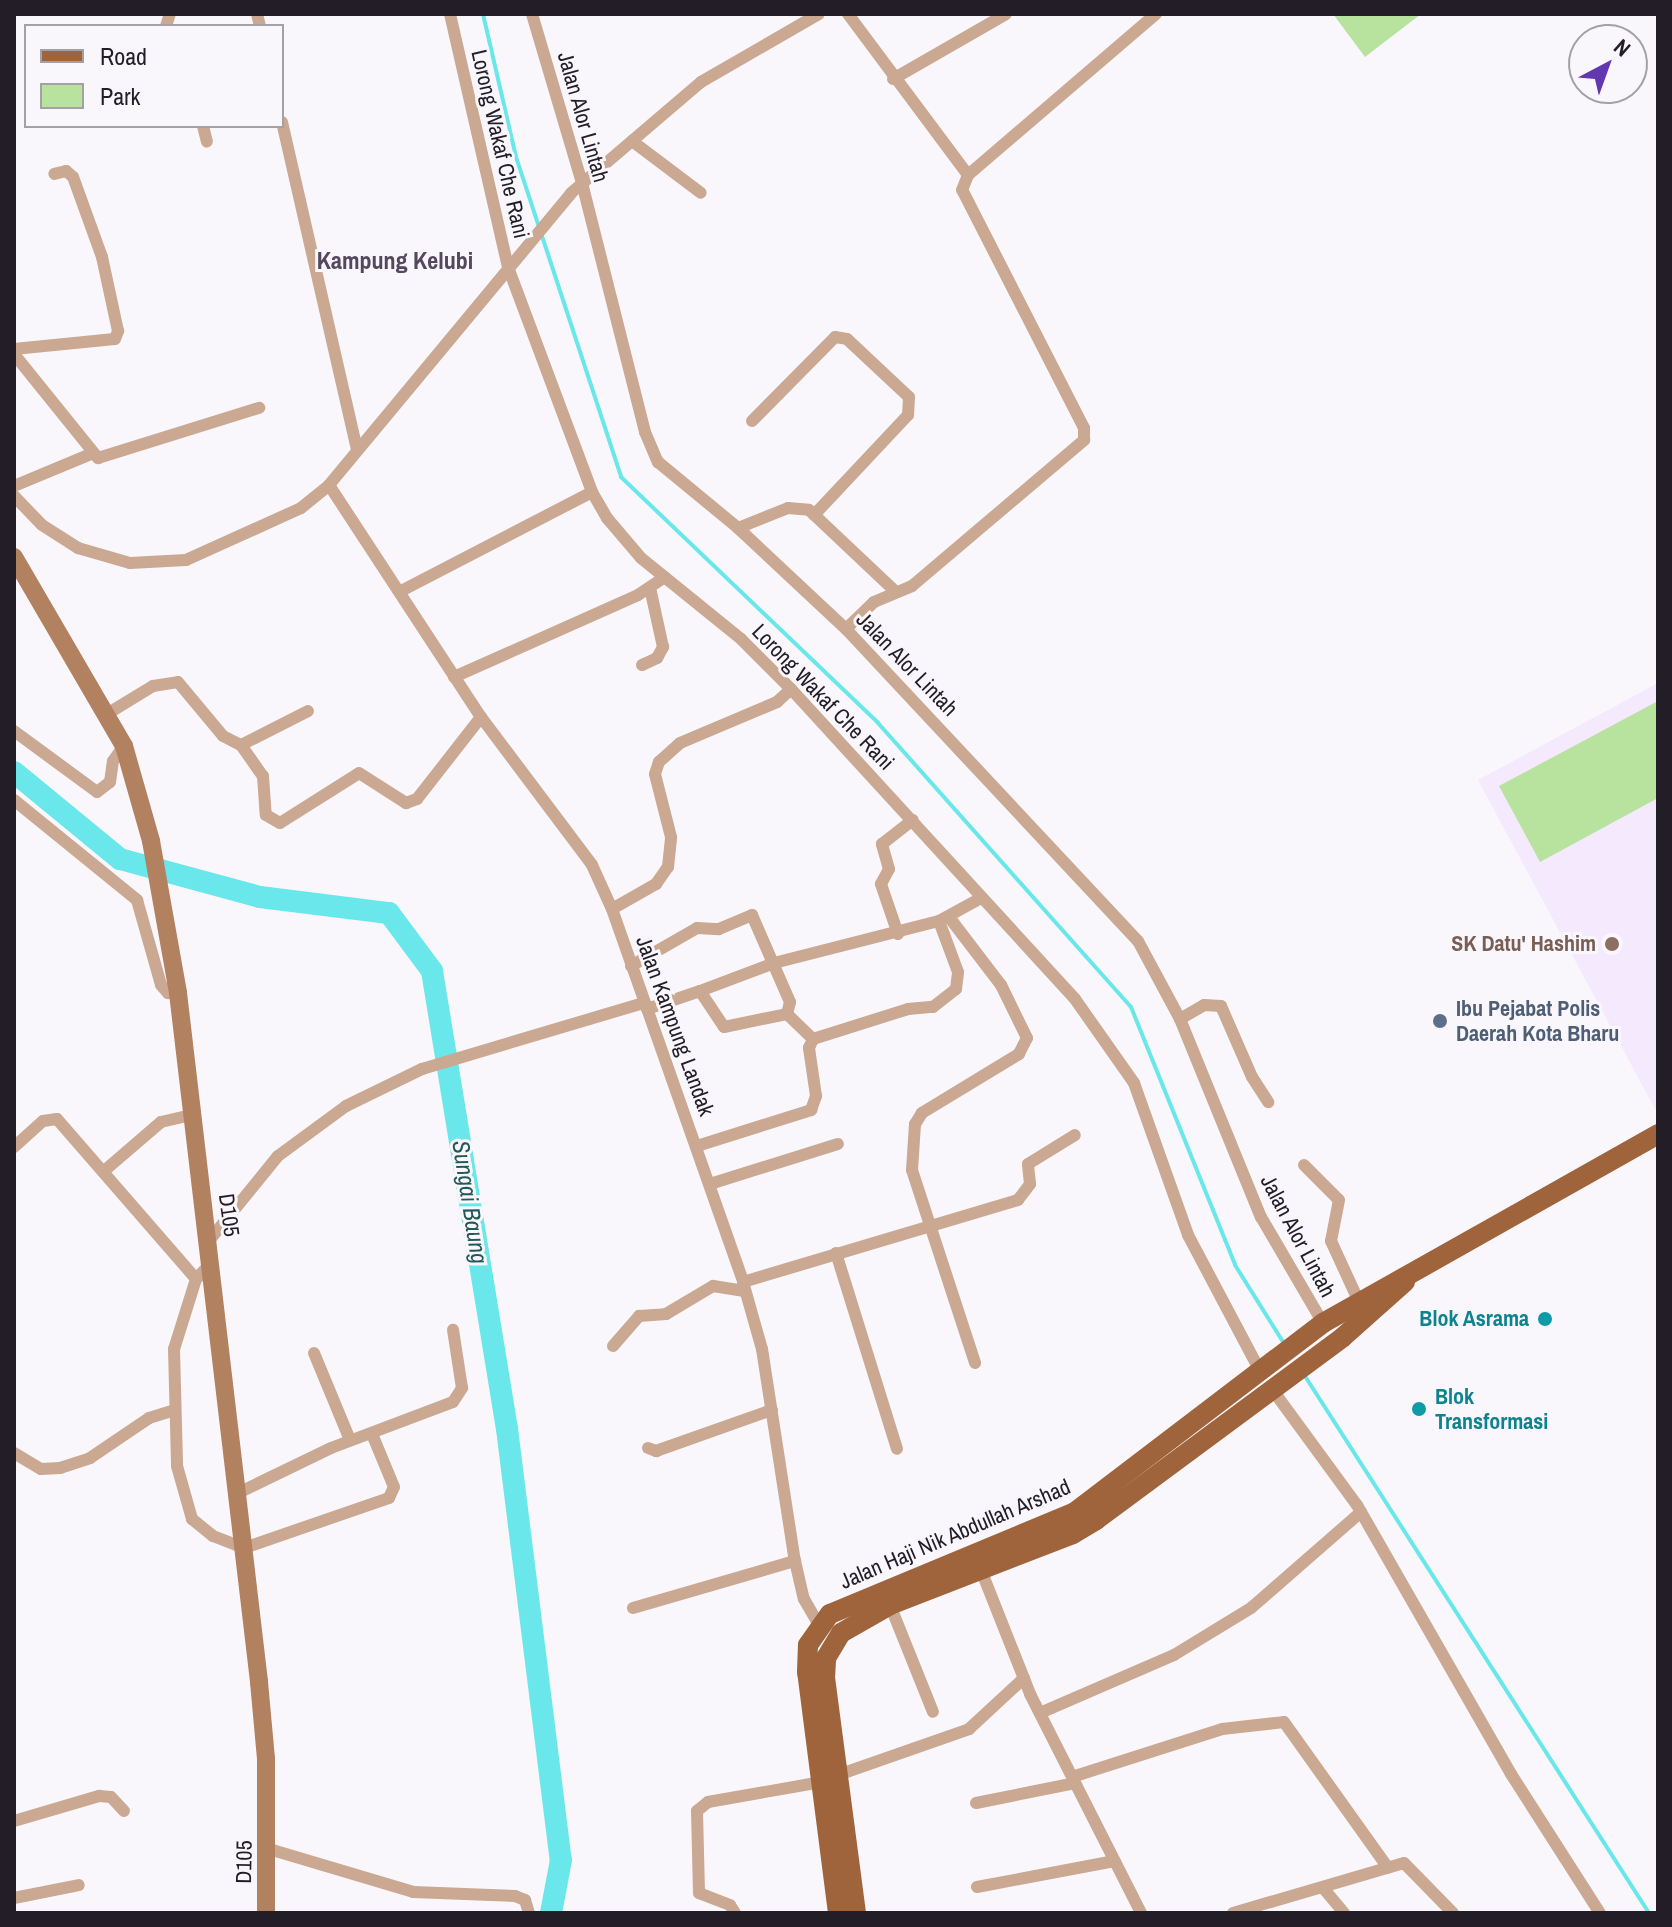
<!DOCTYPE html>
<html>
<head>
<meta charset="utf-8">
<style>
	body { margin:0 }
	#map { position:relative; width:1672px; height:1927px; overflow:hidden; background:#f9f7fc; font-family:"Archivo Narrow",sans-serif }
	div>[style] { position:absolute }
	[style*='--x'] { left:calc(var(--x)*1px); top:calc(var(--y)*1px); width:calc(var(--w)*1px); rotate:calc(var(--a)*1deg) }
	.built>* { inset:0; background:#f4e9fd }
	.green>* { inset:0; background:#b8e39e }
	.stream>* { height:4px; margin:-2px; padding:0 2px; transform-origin:2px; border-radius:2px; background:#69e7eb }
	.river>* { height:22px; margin:-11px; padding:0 11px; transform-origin:11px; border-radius:11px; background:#69e7eb }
	.street>* { height:12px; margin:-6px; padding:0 6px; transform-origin:6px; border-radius:6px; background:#caa892 }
	.secondary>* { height:18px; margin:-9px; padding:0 9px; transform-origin:9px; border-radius:9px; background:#b28160 }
	.primary>* { height:20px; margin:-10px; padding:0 10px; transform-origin:10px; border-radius:10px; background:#9f643b }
	.dots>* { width:22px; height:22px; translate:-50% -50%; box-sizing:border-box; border:4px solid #f9f7fc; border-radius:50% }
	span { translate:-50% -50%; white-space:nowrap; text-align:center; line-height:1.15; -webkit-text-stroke:6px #f9f7fc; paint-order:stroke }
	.street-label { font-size:22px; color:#221d26 }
	.education-label { font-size:22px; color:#785e54; font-weight:700 }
	.right { translate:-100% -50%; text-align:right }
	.service-label { font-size:22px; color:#4e5e75; font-weight:700 }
	.left { translate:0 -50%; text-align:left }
	.culture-label { font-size:22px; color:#0d838f; font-weight:700 }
	.neighbourhood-label { font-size:24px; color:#53485d; font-weight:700 }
	.water-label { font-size:24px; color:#215859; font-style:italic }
	.frame { position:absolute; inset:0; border:16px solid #221d26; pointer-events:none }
	.legend { position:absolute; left:24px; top:24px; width:260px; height:104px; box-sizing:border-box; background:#f9f7fc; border:2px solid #a3a0a6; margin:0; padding:10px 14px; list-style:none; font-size:24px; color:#221d26 }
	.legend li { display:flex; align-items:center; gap:16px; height:40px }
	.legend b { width:40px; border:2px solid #a3a0a6 }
	.north { position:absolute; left:1568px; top:24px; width:80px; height:80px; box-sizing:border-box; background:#f9f7fc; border:2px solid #a3a0a6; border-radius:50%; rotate:41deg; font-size:22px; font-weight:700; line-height:32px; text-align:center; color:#221d26 }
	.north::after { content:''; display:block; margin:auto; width:28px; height:36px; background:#6337af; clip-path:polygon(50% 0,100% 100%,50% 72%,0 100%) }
</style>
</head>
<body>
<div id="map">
	<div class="built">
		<div style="clip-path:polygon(1658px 683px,1658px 1108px,1655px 1109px,1478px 780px)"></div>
	</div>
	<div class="green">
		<div style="clip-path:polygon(1333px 14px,1421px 14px,1365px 57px)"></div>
		<div style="clip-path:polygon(1658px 701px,1658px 798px,1540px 862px,1499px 786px)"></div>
	</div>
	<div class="stream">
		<div style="--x:483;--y:14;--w:147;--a:77"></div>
		<div style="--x:516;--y:157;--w:337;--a:71.8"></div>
		<div style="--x:621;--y:477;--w:356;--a:43.7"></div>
		<div style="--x:878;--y:723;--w:380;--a:48.3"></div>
		<div style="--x:1131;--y:1007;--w:278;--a:68"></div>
		<div style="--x:1235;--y:1265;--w:94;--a:58"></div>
		<div style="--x:1303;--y:1373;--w:641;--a:57.35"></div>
	</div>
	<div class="river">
		<div style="--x:14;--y:772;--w:137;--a:39.4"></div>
		<div style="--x:120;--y:859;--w:145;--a:15.2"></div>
		<div style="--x:260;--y:897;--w:130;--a:7.1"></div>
		<div style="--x:389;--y:913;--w:72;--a:53.4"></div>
		<div style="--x:432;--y:971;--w:464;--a:80.7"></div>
		<div style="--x:507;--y:1429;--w:434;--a:82.9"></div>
		<div style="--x:561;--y:1860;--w:54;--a:100.7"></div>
	</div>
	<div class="street">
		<div style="--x:257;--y:14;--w:12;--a:76"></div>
		<div style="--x:450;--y:14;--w:260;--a:77.1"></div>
		<div style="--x:508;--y:267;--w:240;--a:69.5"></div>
		<div style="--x:592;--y:492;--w:30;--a:60"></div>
		<div style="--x:607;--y:518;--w:52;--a:49.6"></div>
		<div style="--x:641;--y:558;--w:129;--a:39"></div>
		<div style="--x:741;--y:639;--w:71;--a:45"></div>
		<div style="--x:791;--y:689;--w:420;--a:47.5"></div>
		<div style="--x:1075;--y:999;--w:103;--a:54.9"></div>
		<div style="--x:1134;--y:1083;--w:161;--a:70.4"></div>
		<div style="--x:1188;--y:1235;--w:154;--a:62.1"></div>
		<div style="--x:532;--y:14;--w:176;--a:73.5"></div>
		<div style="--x:582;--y:183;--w:257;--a:75.8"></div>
		<div style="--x:645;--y:432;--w:33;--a:67"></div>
		<div style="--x:658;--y:462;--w:104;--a:39.5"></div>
		<div style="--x:738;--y:528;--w:148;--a:43.1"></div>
		<div style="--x:846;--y:629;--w:427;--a:46.9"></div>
		<div style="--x:1138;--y:941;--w:89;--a:61.7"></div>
		<div style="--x:1180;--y:1019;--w:214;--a:67.8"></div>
		<div style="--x:1261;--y:1217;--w:123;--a:59.7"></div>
		<div style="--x:848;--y:14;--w:201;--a:53.3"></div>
		<div style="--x:166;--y:26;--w:13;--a:-72"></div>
		<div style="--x:893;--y:79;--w:130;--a:-29.9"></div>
		<div style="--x:282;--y:122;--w:335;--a:77.1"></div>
		<div style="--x:203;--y:126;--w:16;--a:76"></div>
		<div style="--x:632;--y:141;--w:86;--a:37"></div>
		<div style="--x:14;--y:349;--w:101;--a:-5.7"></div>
		<div style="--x:115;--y:339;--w:9;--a:-69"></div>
		<div style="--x:118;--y:331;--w:76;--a:-102.2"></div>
		<div style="--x:102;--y:257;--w:85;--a:-109.9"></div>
		<div style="--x:73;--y:177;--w:9;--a:-139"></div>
		<div style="--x:66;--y:171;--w:12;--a:166"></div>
		<div style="--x:14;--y:354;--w:134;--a:51.1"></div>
		<div style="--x:98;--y:458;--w:169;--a:-17.3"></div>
		<div style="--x:752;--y:421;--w:118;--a:-45.3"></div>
		<div style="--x:835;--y:337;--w:12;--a:9"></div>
		<div style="--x:847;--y:339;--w:85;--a:43.1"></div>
		<div style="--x:909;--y:397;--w:18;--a:93"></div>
		<div style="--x:908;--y:415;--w:137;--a:133.2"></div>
		<div style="--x:329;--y:485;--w:277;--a:56.8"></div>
		<div style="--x:481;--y:717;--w:185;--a:53.1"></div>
		<div style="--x:592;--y:865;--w:48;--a:65.6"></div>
		<div style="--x:612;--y:909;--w:395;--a:70.6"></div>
		<div style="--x:743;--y:1282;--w:70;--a:74.2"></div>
		<div style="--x:762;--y:1349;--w:215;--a:81.2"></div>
		<div style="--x:795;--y:1561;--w:39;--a:77"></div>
		<div style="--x:804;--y:1599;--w:36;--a:60"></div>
		<div style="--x:14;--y:486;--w:83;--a:-22.6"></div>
		<div style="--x:14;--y:496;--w:40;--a:46"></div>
		<div style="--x:42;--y:525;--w:43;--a:32.6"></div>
		<div style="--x:78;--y:548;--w:54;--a:16.1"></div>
		<div style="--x:130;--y:563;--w:56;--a:-3.1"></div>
		<div style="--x:186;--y:560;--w:126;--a:-24.3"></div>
		<div style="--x:301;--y:508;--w:36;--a:-39"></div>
		<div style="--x:329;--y:485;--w:379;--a:-50.3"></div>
		<div style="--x:571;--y:193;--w:171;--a:-40.5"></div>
		<div style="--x:701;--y:82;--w:136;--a:-30"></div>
		<div style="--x:738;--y:528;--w:54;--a:-21.8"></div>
		<div style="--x:788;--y:508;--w:21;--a:5"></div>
		<div style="--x:809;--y:510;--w:120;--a:43.3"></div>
		<div style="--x:401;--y:591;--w:215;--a:-27.4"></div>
		<div style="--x:846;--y:629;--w:39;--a:-44"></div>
		<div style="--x:874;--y:602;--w:41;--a:-22.8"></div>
		<div style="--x:912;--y:586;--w:226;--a:-40.3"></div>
		<div style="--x:1084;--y:440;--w:12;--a:-90"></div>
		<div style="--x:1084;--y:428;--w:267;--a:-117.1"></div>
		<div style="--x:962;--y:190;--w:16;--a:-68"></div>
		<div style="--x:968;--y:175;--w:248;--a:-40.6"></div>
		<div style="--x:642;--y:665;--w:17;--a:-25"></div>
		<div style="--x:657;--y:658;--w:13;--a:-61"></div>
		<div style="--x:663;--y:647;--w:60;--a:-102.4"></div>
		<div style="--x:454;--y:677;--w:201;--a:-24"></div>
		<div style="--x:638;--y:595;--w:32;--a:-34"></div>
		<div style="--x:107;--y:714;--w:54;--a:-31.3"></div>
		<div style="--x:153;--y:686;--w:25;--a:-9"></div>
		<div style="--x:178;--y:682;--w:70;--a:50.2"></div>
		<div style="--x:223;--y:736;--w:20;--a:27"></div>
		<div style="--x:241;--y:745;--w:75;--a:-26.9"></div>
		<div style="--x:14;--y:731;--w:103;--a:36.3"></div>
		<div style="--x:97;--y:792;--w:16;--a:-38"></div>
		<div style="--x:110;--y:782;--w:21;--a:-82"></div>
		<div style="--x:113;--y:761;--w:19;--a:-54"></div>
		<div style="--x:241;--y:745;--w:38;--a:55"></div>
		<div style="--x:263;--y:776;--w:39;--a:86"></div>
		<div style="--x:266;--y:815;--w:16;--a:30"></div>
		<div style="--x:280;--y:823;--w:93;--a:-32.3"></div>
		<div style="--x:359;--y:773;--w:56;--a:32.6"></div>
		<div style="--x:406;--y:803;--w:12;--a:-20"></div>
		<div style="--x:417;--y:799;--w:104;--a:-52"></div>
		<div style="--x:14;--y:800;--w:159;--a:39.1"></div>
		<div style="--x:137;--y:900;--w:88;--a:74.2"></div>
		<div style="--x:161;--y:985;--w:11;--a:49"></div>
		<div style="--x:168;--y:993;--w:10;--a:0"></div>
		<div style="--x:612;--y:909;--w:51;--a:-29.6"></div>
		<div style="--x:656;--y:884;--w:21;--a:-55"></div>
		<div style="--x:668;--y:867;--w:30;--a:-84"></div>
		<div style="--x:671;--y:837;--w:65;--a:-104.3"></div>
		<div style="--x:655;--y:774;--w:13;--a:-72"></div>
		<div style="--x:659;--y:762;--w:28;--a:-42"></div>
		<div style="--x:680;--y:743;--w:105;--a:-22.9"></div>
		<div style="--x:777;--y:702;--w:19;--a:-43"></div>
		<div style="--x:949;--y:917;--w:86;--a:52.6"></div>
		<div style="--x:1001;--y:985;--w:59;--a:63.9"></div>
		<div style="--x:1027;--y:1038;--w:18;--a:117"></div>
		<div style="--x:1019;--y:1054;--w:114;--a:148.7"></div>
		<div style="--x:922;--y:1113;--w:13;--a:122"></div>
		<div style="--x:915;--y:1124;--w:46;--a:93.7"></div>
		<div style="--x:912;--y:1170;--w:203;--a:71.9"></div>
		<div style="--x:898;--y:934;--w:53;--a:-108.8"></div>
		<div style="--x:881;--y:884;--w:17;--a:-62"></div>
		<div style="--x:889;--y:869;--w:26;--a:-106"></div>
		<div style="--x:882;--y:844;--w:39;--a:-38"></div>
		<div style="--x:631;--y:966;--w:76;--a:-29.9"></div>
		<div style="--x:697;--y:928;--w:22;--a:3"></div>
		<div style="--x:719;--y:929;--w:36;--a:-23"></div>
		<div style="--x:752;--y:915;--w:95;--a:66.4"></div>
		<div style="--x:790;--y:1002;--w:12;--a:104"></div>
		<div style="--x:787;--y:1014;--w:36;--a:44"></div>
		<div style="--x:700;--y:991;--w:79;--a:-20.7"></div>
		<div style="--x:774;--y:963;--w:170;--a:-14.3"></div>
		<div style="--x:647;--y:1009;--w:56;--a:-18.8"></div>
		<div style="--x:700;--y:991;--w:43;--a:56.3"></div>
		<div style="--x:724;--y:1027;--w:64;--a:-11.7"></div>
		<div style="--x:1180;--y:1019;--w:28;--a:-30"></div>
		<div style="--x:1204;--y:1005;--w:17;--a:3"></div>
		<div style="--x:1221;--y:1006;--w:77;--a:66.4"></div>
		<div style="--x:1252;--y:1077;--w:30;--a:57"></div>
		<div style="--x:697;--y:1146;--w:120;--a:-17.5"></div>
		<div style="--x:811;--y:1110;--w:15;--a:-70"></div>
		<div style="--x:816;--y:1096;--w:49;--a:-98.3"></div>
		<div style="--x:809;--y:1048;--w:10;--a:-66"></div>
		<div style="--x:813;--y:1039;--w:100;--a:-17.5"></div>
		<div style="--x:908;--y:1009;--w:25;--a:-5"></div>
		<div style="--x:933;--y:1007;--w:29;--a:-38"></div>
		<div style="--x:956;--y:989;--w:17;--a:-83"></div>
		<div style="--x:958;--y:972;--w:54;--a:-110.4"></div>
		<div style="--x:939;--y:921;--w:48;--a:-28.7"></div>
		<div style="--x:14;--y:1147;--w:39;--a:-42"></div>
		<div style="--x:43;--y:1121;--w:14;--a:-8"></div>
		<div style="--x:57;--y:1119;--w:212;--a:49"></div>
		<div style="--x:1304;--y:1165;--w:49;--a:45"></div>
		<div style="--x:1339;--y:1200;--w:42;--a:101"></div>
		<div style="--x:1331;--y:1241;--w:67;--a:65.3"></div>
		<div style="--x:104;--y:1171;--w:75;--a:-40.7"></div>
		<div style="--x:161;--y:1122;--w:31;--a:-13"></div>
		<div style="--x:710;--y:1184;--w:134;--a:-17.4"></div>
		<div style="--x:208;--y:1242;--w:111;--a:-50.9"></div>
		<div style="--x:278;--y:1156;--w:84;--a:-36.3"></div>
		<div style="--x:346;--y:1106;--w:85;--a:-26"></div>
		<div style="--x:422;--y:1069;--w:232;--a:-16.6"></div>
		<div style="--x:836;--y:1253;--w:205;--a:72.7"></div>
		<div style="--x:211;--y:1263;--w:22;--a:133"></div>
		<div style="--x:196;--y:1279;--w:73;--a:107.4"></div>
		<div style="--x:174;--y:1349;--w:117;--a:88.5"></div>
		<div style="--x:177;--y:1466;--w:55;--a:74.2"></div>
		<div style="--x:192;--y:1519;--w:27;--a:39"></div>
		<div style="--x:213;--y:1536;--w:33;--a:21"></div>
		<div style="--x:244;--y:1548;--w:153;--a:-19"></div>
		<div style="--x:389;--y:1498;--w:12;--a:-66"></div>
		<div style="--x:394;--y:1487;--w:57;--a:-112.5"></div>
		<div style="--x:743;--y:1282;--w:287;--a:-16.6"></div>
		<div style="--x:1018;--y:1200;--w:20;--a:-53"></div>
		<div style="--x:1030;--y:1184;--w:20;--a:-96"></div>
		<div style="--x:1028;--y:1164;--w:55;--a:-31.7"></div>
		<div style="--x:613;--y:1346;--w:40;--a:-49"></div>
		<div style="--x:639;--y:1316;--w:27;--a:-4"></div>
		<div style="--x:666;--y:1314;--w:55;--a:-30.8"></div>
		<div style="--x:713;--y:1286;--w:32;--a:9"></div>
		<div style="--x:314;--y:1353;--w:94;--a:67.5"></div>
		<div style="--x:1272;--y:1389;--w:144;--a:53.8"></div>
		<div style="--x:1357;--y:1505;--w:310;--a:60.2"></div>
		<div style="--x:1511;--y:1774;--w:165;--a:57.4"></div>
		<div style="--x:648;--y:1448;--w:9;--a:21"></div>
		<div style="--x:656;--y:1451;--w:123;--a:-19.5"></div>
		<div style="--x:14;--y:1453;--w:31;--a:31"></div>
		<div style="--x:41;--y:1469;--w:19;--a:-3"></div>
		<div style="--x:60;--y:1468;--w:32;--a:-18"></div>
		<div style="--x:90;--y:1458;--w:71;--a:-34.1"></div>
		<div style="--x:149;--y:1418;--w:27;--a:-17"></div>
		<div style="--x:238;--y:1493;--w:103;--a:-25.8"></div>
		<div style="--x:331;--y:1448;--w:130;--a:-20.7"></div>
		<div style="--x:453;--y:1402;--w:17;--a:-57"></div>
		<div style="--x:462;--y:1388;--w:59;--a:-98.8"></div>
		<div style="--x:981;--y:1570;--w:133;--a:68.4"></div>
		<div style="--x:1030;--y:1694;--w:246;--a:63.1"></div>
		<div style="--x:890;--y:1605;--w:115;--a:68.1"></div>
		<div style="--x:633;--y:1608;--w:169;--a:-16.2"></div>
		<div style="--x:1040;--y:1713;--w:146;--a:-23.4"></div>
		<div style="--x:1174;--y:1655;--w:90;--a:-31.4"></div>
		<div style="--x:1251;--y:1608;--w:146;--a:-41.1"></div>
		<div style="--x:838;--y:1775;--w:139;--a:-19.3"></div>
		<div style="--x:969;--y:1729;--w:75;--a:-42.8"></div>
		<div style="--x:1072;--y:1777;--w:157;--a:-17.7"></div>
		<div style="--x:1222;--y:1729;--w:62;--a:-6.4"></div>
		<div style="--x:1284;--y:1722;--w:179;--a:54.5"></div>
		<div style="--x:976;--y:1803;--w:101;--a:-11.4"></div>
		<div style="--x:14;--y:1821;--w:89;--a:-16.4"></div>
		<div style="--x:99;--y:1796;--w:12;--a:5"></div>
		<div style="--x:111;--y:1797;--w:19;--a:47"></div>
		<div style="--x:269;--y:1849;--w:150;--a:16.6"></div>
		<div style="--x:413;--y:1892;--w:102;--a:2.2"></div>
		<div style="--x:515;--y:1896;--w:11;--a:22"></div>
		<div style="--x:525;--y:1900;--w:14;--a:73"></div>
		<div style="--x:977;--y:1887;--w:140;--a:-10.7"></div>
		<div style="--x:1324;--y:1889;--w:31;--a:50"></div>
		<div style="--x:14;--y:1898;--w:66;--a:-11.3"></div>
		<div style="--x:735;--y:1913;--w:9;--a:-122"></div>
		<div style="--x:730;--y:1905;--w:33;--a:-159"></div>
		<div style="--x:699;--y:1893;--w:82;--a:-91.4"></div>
		<div style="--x:697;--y:1811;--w:14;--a:-39"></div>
		<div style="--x:708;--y:1802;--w:115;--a:-10"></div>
		<div style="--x:1233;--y:1913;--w:178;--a:-16.3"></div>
		<div style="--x:1404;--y:1863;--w:70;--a:45.6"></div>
	</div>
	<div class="secondary">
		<div style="--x:14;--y:557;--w:219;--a:59.8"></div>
		<div style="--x:124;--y:746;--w:99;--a:74.1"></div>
		<div style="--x:151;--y:841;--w:154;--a:79.9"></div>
		<div style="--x:178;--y:993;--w:694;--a:83.29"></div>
		<div style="--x:259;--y:1682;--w:77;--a:84.8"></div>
		<div style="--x:266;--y:1759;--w:154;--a:90"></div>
	</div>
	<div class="primary">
		<div style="--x:838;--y:1913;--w:243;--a:-97.3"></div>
		<div style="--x:807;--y:1672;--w:27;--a:-88"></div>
		<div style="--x:808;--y:1645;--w:38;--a:-55"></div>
		<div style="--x:830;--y:1614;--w:265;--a:-22.6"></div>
		<div style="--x:1075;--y:1512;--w:312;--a:-37.3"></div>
		<div style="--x:1323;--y:1323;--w:385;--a:-29.4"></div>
		<div style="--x:856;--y:1913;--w:236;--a:-97.5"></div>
		<div style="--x:825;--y:1679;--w:21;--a:-87"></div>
		<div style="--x:826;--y:1658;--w:29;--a:-59"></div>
		<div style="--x:841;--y:1633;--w:56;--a:-29.7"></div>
		<div style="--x:890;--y:1605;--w:196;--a:-21.2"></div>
		<div style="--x:1073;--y:1534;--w:27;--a:-31"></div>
		<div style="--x:1096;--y:1520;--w:307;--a:-36.5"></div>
		<div style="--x:1343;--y:1337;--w:83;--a:-41.6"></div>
	</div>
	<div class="dots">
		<div style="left:1612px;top:944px;background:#8d6e63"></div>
		<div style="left:1440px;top:1021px;background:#5c6f8a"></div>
		<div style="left:1545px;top:1319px;background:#0f9aa8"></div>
		<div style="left:1419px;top:1409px;background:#0f9aa8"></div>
	</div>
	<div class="street-label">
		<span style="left:583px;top:117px;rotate:74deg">Jalan Alor Lintah</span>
		<span style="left:500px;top:144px;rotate:77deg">Lorong Wakaf Che Rani</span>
		<span style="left:907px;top:664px;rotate:46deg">Jalan Alor Lintah</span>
		<span style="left:823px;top:697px;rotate:46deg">Lorong Wakaf Che Rani</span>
		<span style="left:675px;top:1026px;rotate:70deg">Jalan Kampung Landak</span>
		<span style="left:229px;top:1215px;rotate:82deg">D105</span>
		<span style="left:1298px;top:1236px;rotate:62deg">Jalan Alor Lintah</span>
		<span style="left:955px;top:1534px;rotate:-23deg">Jalan Haji Nik Abdullah Arshad</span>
		<span style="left:244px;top:1862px;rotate:-89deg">D105</span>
	</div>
	<div class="education-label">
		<span class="right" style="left:1596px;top:944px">SK Datu' Hashim</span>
	</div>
	<div class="service-label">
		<span class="left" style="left:1456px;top:1021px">Ibu Pejabat Polis<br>Daerah Kota Bharu</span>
	</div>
	<div class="culture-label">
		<span class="right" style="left:1529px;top:1319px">Blok Asrama</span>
		<span class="left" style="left:1435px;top:1409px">Blok<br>Transformasi</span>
	</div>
	<div class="neighbourhood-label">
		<span style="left:395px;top:261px">Kampung Kelubi</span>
	</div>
	<div class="water-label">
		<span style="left:470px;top:1202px;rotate:81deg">Sungai Baung</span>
	</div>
	<div class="frame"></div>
	<ul class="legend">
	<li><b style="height:10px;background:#9f643b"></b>Road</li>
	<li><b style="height:22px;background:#b8e39e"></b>Park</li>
	</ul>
	<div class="north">N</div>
</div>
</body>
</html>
